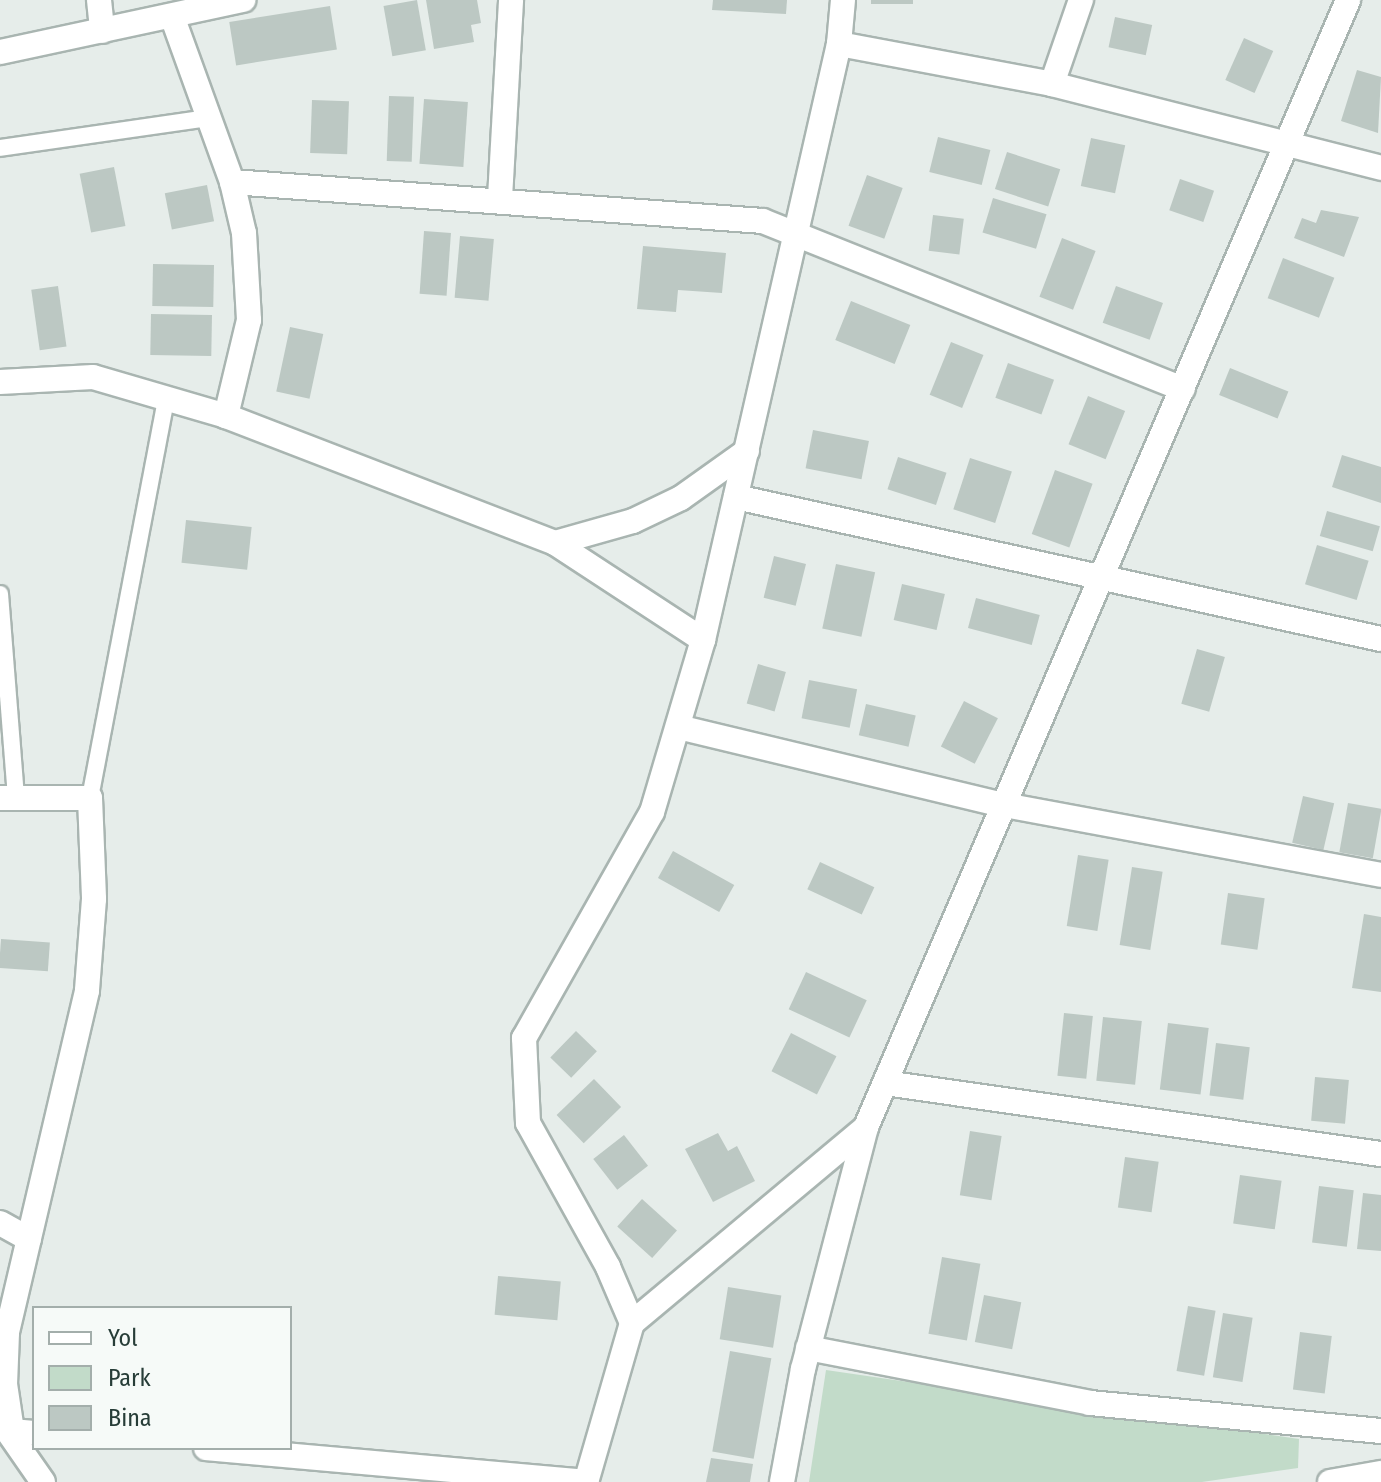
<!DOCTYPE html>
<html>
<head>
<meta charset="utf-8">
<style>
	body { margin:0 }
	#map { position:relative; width:1381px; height:1482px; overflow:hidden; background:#e6edea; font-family:"Fira Sans Condensed",sans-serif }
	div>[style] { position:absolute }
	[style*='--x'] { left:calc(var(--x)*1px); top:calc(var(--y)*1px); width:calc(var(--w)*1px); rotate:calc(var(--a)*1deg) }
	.green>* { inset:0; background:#c2dbc9 }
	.building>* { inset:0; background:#bcc8c3; transform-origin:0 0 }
	.roads { filter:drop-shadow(2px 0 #a9b5b1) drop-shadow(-2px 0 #a9b5b1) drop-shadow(0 2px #a9b5b1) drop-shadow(0 -2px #a9b5b1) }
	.lane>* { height:16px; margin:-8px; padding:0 8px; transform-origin:8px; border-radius:8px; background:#fff }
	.street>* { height:24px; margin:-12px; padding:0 12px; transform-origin:12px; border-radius:12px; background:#fff }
	.secondary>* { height:24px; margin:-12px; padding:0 12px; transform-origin:12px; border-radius:12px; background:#fff }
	span { translate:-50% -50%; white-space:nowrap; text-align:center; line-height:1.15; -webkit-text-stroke:6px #f6faf8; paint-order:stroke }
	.legend { position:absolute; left:32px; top:1306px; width:260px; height:144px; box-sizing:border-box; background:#f6faf8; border:2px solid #a3aeab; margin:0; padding:10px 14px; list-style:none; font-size:24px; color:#273d38 }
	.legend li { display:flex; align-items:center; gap:16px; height:40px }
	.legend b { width:40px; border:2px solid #a3aeab }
</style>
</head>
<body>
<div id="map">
	<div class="green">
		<div style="clip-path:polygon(826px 1370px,1299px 1439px,1298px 1468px,1202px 1482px,809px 1482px)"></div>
	</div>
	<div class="building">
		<div style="left:417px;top:0;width:51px;height:34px;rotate:80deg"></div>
		<div style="clip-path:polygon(426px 0,477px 0,481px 23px,471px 25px,474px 42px,434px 49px)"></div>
		<div style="clip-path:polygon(713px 0,787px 0,786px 14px,712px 10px)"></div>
		<div style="left:871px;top:0;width:42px;height:4px"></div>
		<div style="left:330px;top:6px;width:44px;height:102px;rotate:81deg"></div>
		<div style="left:1115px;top:17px;width:38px;height:31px;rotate:12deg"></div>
		<div style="left:1244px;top:38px;width:32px;height:46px;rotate:24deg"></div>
		<div style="clip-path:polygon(1357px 70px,1381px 77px,1378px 133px,1341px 121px)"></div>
		<div style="left:389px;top:96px;width:25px;height:65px;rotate:2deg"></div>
		<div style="left:424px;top:99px;width:44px;height:65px;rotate:4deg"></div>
		<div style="left:312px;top:100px;width:37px;height:53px;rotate:2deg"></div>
		<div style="left:938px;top:137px;width:54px;height:36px;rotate:14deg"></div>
		<div style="left:1091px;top:138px;width:35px;height:49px;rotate:12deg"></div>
		<div style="left:1007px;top:152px;width:56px;height:39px;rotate:18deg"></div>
		<div style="left:114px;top:167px;width:60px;height:35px;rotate:79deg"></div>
		<div style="left:867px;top:175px;width:38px;height:54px;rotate:20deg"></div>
		<div style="left:1180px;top:179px;width:36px;height:33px;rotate:19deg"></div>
		<div style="left:207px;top:185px;width:37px;height:43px;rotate:79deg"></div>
		<div style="left:993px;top:198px;width:56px;height:36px;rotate:17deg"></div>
		<div style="clip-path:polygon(1321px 210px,1359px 217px,1344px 257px,1294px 238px,1302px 218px,1316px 223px)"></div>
		<div style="left:933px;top:215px;width:31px;height:36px;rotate:7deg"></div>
		<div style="left:424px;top:231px;width:27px;height:63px;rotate:4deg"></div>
		<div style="left:460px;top:236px;width:34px;height:62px;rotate:5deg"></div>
		<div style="left:1062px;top:238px;width:36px;height:63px;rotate:21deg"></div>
		<div style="clip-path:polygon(643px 246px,726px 253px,722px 293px,678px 290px,676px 312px,637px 309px)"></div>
		<div style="left:1283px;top:258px;width:55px;height:43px;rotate:21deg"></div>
		<div style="left:153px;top:264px;width:61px;height:42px;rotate:1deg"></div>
		<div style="left:58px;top:286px;width:61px;height:27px;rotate:82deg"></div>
		<div style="left:1116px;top:286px;width:50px;height:39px;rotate:20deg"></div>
		<div style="left:851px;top:301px;width:64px;height:42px;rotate:22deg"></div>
		<div style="left:151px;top:314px;width:61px;height:41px;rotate:1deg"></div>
		<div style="left:290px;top:327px;width:34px;height:66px;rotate:12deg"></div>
		<div style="left:951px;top:342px;width:35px;height:57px;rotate:22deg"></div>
		<div style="left:1008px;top:363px;width:49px;height:37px;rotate:20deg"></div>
		<div style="left:1230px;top:368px;width:63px;height:29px;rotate:22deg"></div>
		<div style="left:1088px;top:396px;width:40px;height:52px;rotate:22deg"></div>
		<div style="left:813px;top:430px;width:57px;height:39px;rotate:11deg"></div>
		<div style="clip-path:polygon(1342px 455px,1381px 467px,1381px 503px,1332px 487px)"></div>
		<div style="left:898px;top:457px;width:51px;height:34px;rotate:18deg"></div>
		<div style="left:970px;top:458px;width:44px;height:54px;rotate:18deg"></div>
		<div style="left:1055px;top:470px;width:40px;height:68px;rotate:20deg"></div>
		<div style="left:1327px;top:511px;width:55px;height:26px;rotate:16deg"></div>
		<div style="left:186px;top:520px;width:66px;height:43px;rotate:6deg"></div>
		<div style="left:1317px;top:545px;width:54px;height:41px;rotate:17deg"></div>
		<div style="left:774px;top:556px;width:33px;height:43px;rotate:14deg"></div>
		<div style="left:836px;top:564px;width:40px;height:66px;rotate:12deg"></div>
		<div style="left:902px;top:584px;width:44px;height:37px;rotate:13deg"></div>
		<div style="left:976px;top:598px;width:66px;height:31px;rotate:15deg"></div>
		<div style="left:1197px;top:649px;width:29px;height:57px;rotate:16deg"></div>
		<div style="left:758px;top:664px;width:29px;height:41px;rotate:16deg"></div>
		<div style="left:809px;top:680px;width:49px;height:39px;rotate:11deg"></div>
		<div style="left:964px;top:701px;width:38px;height:51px;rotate:27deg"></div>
		<div style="left:866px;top:704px;width:51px;height:32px;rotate:13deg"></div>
		<div style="left:1303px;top:796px;width:32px;height:48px;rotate:13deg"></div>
		<div style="left:1348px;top:803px;width:34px;height:50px;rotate:10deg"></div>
		<div style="left:673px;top:851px;width:70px;height:31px;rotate:29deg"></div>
		<div style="left:1078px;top:855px;width:31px;height:72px;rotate:9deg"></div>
		<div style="left:820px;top:862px;width:60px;height:30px;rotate:25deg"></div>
		<div style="left:1132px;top:867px;width:31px;height:79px;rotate:9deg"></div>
		<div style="left:1228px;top:893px;width:37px;height:52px;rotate:8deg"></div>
		<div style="clip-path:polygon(1364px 914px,1381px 917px,1381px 992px,1352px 988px)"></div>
		<div style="left:1px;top:939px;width:49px;height:29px;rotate:4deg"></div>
		<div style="left:806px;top:972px;width:67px;height:41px;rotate:25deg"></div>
		<div style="left:1064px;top:1013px;width:29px;height:63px;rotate:6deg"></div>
		<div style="left:1103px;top:1017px;width:39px;height:64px;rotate:6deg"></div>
		<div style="left:1168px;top:1023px;width:41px;height:67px;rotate:7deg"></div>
		<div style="left:576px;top:1031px;width:29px;height:37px;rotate:44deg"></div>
		<div style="left:791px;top:1033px;width:51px;height:43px;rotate:27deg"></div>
		<div style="left:1216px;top:1043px;width:34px;height:53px;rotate:7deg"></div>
		<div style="left:1315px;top:1077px;width:34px;height:44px;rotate:5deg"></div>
		<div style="left:594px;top:1079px;width:39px;height:52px;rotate:46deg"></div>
		<div style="left:970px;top:1131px;width:32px;height:65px;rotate:9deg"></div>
		<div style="clip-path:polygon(718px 1133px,728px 1151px,737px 1146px,755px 1181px,713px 1202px,685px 1149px)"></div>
		<div style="left:624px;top:1135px;width:39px;height:39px;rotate:52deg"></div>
		<div style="left:1125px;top:1157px;width:34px;height:51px;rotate:8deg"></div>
		<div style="left:1240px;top:1175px;width:42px;height:49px;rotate:8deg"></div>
		<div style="left:1319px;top:1186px;width:35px;height:57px;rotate:7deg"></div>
		<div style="clip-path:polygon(1363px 1193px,1381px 1195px,1381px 1251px,1357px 1249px)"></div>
		<div style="left:642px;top:1199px;width:47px;height:37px;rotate:42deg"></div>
		<div style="left:942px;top:1257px;width:39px;height:78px;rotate:10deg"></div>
		<div style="left:498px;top:1276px;width:63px;height:39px;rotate:5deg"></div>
		<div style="left:728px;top:1287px;width:54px;height:53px;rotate:9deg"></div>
		<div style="left:984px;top:1295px;width:38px;height:48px;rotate:11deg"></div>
		<div style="left:1188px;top:1306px;width:28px;height:66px;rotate:10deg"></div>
		<div style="left:1223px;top:1313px;width:30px;height:65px;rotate:9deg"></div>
		<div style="left:1300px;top:1332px;width:32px;height:58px;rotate:7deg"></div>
		<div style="left:730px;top:1351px;width:42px;height:102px;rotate:10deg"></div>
		<div style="clip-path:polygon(711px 1458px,753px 1464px,750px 1482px,706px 1482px)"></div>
	</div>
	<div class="roads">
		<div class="lane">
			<div style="--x:0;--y:148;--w:211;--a:-8.2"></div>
			<div style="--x:0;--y:594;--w:205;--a:85.5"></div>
			<div style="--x:90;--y:798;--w:410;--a:-79.2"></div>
		</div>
		<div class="street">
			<div style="--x:99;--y:0;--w:31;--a:84"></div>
			<div style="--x:172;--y:16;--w:177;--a:70.1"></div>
			<div style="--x:232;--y:182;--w:52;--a:76.8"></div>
			<div style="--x:244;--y:233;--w:87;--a:86.7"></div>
			<div style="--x:249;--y:320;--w:99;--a:103.5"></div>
			<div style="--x:839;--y:44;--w:217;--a:10.6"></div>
			<div style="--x:1052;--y:84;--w:340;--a:14.3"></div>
			<div style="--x:0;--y:52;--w:249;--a:-12.1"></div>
			<div style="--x:1052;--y:84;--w:89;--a:-71"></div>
			<div style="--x:232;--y:182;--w:532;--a:4.2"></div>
			<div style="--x:763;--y:221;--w:452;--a:21.8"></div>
			<div style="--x:500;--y:198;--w:198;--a:-86.8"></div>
			<div style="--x:0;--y:382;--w:93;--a:-3.1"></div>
			<div style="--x:93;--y:377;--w:139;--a:16.3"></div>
			<div style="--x:226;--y:416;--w:353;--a:21.1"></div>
			<div style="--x:555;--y:543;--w:177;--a:33.2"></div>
			<div style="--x:703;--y:640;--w:179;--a:106.5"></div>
			<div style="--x:652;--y:812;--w:260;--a:119.5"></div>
			<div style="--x:524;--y:1038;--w:85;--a:87.3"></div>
			<div style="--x:528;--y:1123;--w:165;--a:60.9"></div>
			<div style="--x:608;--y:1267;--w:61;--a:66.8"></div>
			<div style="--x:632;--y:1323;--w:166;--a:106.1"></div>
			<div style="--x:736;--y:497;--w:660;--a:12.42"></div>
			<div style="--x:555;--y:543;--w:81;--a:-15.8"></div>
			<div style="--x:633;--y:521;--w:53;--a:-25.6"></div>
			<div style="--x:681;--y:498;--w:81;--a:-35.5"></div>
			<div style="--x:703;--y:640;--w:611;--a:-77.15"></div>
			<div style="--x:839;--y:44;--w:44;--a:-84.8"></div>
			<div style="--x:678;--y:727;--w:335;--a:13.5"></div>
			<div style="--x:1004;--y:805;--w:383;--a:10.5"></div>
			<div style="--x:0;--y:798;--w:90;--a:0"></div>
			<div style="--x:90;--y:798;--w:101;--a:87.7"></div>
			<div style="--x:94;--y:899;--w:92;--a:94.4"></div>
			<div style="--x:87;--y:991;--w:351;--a:103.2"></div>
			<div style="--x:7;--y:1333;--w:51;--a:92.2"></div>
			<div style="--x:5;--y:1384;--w:48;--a:81.5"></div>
			<div style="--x:12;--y:1431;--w:22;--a:5"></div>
			<div style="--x:885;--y:1083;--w:501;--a:8.15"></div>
			<div style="--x:0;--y:1223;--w:33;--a:29"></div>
			<div style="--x:632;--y:1323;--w:305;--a:-39.9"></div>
			<div style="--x:808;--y:1348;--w:287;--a:11"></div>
			<div style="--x:1090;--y:1403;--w:292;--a:5.5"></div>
			<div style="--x:4;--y:1426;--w:68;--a:55.1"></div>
			<div style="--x:206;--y:1448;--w:382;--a:5.1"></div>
			<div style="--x:1330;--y:1482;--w:52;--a:-10"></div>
		</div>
		<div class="secondary">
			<div style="--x:782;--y:1482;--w:115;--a:-79.5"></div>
			<div style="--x:803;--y:1369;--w:250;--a:-75.4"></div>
			<div style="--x:866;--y:1127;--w:1226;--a:-66.84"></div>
		</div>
	</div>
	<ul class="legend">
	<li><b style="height:10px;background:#fff"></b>Yol</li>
	<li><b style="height:22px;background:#c2dbc9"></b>Park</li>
	<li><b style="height:22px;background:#bcc8c3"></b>Bina</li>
	</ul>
</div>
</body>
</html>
